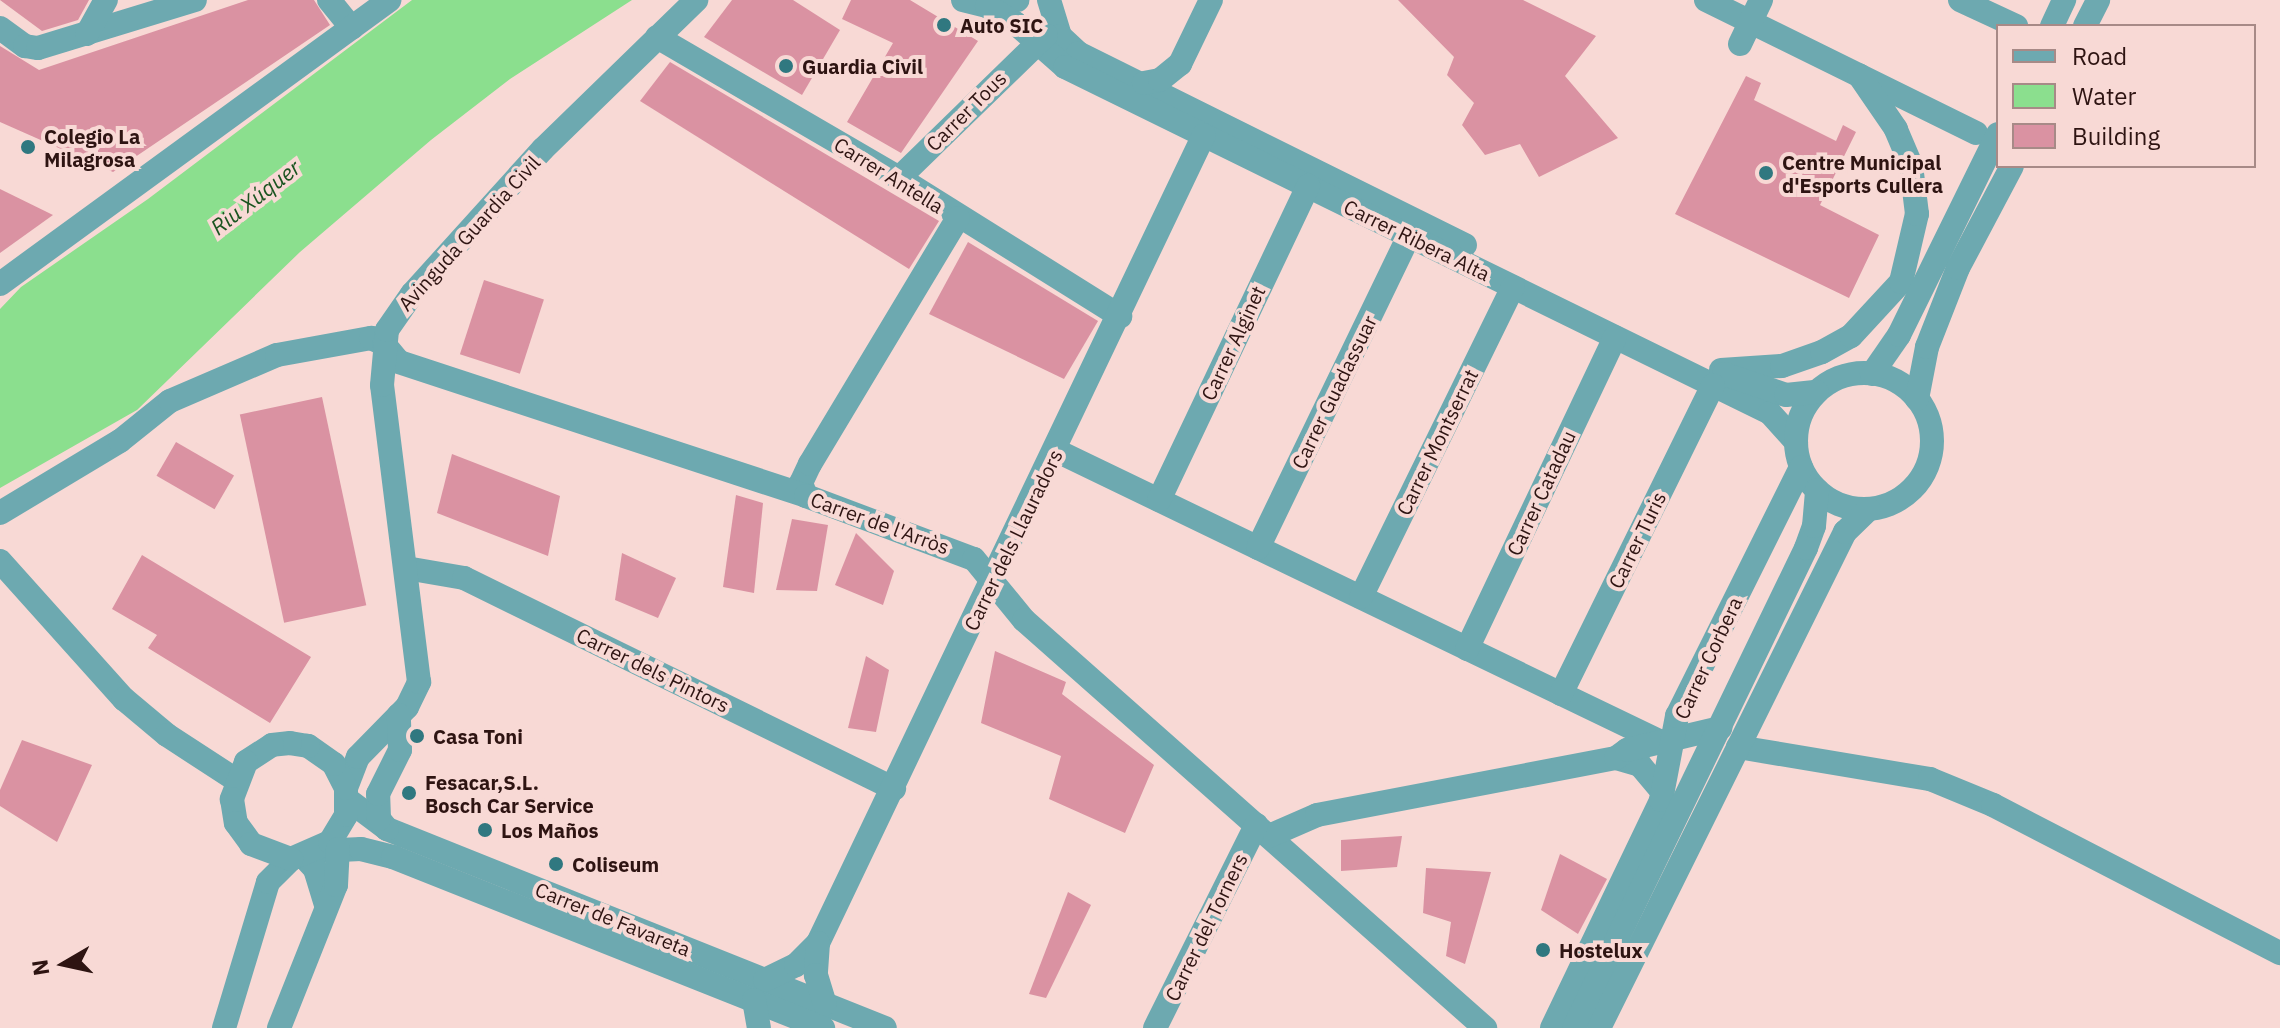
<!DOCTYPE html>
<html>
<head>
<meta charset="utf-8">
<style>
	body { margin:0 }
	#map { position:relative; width:2280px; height:1028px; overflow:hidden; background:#f8d9d5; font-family:"IBM Plex Sans",sans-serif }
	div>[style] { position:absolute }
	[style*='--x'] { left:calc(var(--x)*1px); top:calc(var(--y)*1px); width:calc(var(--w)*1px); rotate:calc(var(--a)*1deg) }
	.water>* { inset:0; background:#8bdf8e }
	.building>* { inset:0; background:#da92a2; transform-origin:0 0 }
	.minor>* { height:24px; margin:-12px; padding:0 12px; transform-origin:12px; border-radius:12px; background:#6da9b0 }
	.minor>.ring { margin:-12px; padding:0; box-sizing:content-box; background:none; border:24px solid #6da9b0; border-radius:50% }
	.dots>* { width:22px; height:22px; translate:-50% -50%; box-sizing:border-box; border:4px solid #f8d9d5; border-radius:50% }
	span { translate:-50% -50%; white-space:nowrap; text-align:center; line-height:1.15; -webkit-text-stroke:8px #f8d9d5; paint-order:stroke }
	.poi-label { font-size:20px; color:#2e1412; font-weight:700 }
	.left { translate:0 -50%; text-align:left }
	.street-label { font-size:20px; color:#2e1412 }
	.water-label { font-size:22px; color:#1a5420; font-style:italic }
	.legend { position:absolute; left:1996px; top:24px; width:260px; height:144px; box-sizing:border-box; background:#f8d9d5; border:2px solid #a78a87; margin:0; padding:10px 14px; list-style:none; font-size:24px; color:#2e1412 }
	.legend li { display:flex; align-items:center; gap:16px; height:40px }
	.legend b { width:40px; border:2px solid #a78a87 }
	.north { position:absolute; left:24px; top:924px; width:80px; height:80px; -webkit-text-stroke:6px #f8d9d5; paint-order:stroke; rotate:261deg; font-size:22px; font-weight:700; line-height:32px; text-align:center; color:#2e1412 }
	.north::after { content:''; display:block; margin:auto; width:28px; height:36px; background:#2e1412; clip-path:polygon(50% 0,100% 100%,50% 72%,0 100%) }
</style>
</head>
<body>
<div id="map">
	<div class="water">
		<div style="clip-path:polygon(412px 0,632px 0,510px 79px,431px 140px,300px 252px,137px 410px,0 488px,0 309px,21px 287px,148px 199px)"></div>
	</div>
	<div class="building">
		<div style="clip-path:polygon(0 0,89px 0,78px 20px,42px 31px)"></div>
		<div style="clip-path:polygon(248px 0,314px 0,330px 25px,113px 172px,0 122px,0 46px,39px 70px)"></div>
		<div style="clip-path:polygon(732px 0,793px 0,840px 30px,802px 95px,704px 37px)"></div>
		<div style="clip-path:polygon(851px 0,910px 0,978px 41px,901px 153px,847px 122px,893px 43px,842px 19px)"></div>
		<div style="clip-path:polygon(1398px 0,1523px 0,1596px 36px,1565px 76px,1618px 138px,1539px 177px,1520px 144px,1485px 155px,1462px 125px,1474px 103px,1447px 75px,1454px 57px)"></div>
		<div style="clip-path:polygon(670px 62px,939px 221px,909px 269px,640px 101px)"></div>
		<div style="clip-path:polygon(1746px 76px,1761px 83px,1754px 100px,1836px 141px,1843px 125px,1856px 132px,1820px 205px,1879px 235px,1849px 298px,1675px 214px)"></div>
		<div style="clip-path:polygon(0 189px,53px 215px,0 253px)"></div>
		<div style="clip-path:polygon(968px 242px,1098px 321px,1064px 379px,929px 314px)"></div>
		<div style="left:484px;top:280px;width:63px;height:78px;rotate:18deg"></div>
		<div style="left:322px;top:397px;width:213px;height:84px;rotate:78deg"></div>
		<div style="left:176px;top:442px;width:67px;height:39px;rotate:30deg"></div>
		<div style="clip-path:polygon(452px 454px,560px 496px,548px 556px,437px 513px)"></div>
		<div style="clip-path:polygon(736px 495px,763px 503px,754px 593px,723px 587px)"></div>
		<div style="clip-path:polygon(792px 519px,828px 525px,817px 591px,776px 590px)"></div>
		<div style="clip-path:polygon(856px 533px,894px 571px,883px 605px,835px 585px)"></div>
		<div style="clip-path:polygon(622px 553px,676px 578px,658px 618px,615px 600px)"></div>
		<div style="clip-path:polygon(142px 555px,311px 657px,270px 723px,148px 648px,157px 635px,112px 609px)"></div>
		<div style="clip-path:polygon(995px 651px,1066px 682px,1062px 694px,1154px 765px,1125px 833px,1049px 799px,1061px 756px,981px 723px)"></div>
		<div style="clip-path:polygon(866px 656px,889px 670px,876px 732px,848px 728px)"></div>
		<div style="clip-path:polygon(22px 740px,92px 765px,57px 842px,0 806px,0 790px)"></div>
		<div style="clip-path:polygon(1402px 836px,1397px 867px,1341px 871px,1341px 840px)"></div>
		<div style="clip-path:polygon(1560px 854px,1607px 879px,1578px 934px,1541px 910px)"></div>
		<div style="clip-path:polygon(1426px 868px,1491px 872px,1465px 964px,1446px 956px,1451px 922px,1423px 913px)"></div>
		<div style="clip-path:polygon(1068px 892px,1091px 905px,1046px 998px,1029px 994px)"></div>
	</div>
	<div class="minor">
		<div style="--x:329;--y:0;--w:36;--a:51"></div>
		<div style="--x:963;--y:0;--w:25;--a:14"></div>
		<div style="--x:987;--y:6;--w:31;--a:-11"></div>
		<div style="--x:1049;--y:0;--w:38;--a:73"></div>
		<div style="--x:1060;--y:36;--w:25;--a:43"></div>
		<div style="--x:1078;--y:53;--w:432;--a:26.4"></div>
		<div style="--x:1706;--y:0;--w:301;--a:26.2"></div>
		<div style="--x:1960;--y:0;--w:62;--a:24.9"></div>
		<div style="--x:987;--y:6;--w:33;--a:31"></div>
		<div style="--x:1015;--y:23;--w:67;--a:41.3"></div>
		<div style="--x:1065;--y:67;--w:785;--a:26.14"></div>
		<div style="--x:1770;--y:413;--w:39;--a:48"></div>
		<div style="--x:2052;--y:26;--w:29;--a:-65"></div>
		<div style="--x:2085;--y:26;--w:29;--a:-63"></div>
		<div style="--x:0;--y:28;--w:31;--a:36"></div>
		<div style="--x:25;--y:46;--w:13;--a:9"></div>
		<div style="--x:38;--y:48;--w:164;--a:-17"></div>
		<div style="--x:87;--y:34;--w:39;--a:-61"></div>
		<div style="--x:657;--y:37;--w:280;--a:30.2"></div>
		<div style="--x:899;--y:178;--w:261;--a:32"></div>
		<div style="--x:1740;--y:44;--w:49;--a:-64.5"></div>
		<div style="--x:1144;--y:83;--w:16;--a:-11"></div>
		<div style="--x:1160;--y:80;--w:26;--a:-39"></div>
		<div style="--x:1180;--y:64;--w:71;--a:-64.2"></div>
		<div style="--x:899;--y:178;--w:205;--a:-44.2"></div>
		<div style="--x:0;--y:284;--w:482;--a:-36.1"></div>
		<div style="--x:1721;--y:370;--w:61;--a:-3.8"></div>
		<div style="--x:1782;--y:366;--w:42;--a:-19.3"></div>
		<div style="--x:1822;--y:352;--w:33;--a:-29"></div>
		<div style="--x:1851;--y:336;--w:74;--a:-47.2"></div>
		<div style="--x:1901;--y:282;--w:70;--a:-76.8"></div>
		<div style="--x:1917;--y:214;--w:49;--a:-97"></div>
		<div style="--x:1911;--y:165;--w:39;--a:-113"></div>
		<div style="--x:1896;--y:129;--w:65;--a:-124.4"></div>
		<div class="ring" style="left:1796px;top:373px;width:112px;height:112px"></div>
		<div style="--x:1724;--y:374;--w:65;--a:18.7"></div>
		<div style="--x:1786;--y:395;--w:31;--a:-6"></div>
		<div style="--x:1872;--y:374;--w:47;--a:-55.3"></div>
		<div style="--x:1899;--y:335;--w:224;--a:-63.8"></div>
		<div style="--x:1917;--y:399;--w:53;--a:-79.1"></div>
		<div style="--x:1927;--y:347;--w:85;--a:-68.6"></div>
		<div style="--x:1958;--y:268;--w:115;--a:-62.1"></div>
		<div style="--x:1057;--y:451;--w:670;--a:25.72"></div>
		<div style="--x:806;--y:496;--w:14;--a:-111"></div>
		<div style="--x:801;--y:483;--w:21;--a:-65"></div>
		<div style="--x:810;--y:464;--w:287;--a:-59"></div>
		<div style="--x:1159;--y:500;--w:348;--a:-64.6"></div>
		<div style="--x:0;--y:513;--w:140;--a:-31"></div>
		<div style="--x:120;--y:441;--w:64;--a:-38.7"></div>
		<div style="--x:170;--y:401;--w:116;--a:-23.3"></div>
		<div style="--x:277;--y:355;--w:96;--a:-10.3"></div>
		<div style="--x:371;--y:338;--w:14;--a:25"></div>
		<div style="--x:384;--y:344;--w:23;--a:50"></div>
		<div style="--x:399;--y:362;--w:428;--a:18.2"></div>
		<div style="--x:806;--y:496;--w:179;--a:20.6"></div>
		<div style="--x:974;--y:559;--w:79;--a:50.7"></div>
		<div style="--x:1024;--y:620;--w:616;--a:41.51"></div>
		<div style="--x:1258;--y:548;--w:347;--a:-64.2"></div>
		<div style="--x:0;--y:561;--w:186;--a:48.1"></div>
		<div style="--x:124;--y:699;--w:56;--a:39.9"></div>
		<div style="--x:167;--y:735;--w:82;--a:33.1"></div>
		<div style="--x:406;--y:568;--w:59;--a:9.8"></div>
		<div style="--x:464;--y:578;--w:479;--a:26.1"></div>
		<div style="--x:1361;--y:597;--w:345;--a:-63.9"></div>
		<div style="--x:1467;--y:649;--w:345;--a:-64.6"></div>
		<div style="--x:1561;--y:694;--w:344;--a:-63.8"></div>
		<div style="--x:1738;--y:747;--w:195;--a:9.5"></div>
		<div style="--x:1930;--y:779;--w:68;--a:22.4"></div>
		<div style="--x:1993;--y:805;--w:323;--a:27.3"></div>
		<div style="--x:1616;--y:758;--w:25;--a:16"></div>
		<div style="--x:1640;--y:765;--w:35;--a:50"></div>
		<div style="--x:346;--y:788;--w:33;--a:-69"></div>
		<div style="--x:358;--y:757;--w:70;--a:-45.6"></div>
		<div style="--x:407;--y:707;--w:28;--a:-64"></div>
		<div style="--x:419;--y:682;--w:299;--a:-97.1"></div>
		<div style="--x:382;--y:385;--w:55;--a:-84.8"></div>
		<div style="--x:387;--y:330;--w:44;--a:-55.2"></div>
		<div style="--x:412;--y:294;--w:195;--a:-47.9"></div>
		<div style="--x:543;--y:149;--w:214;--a:-44.2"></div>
		<div style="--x:347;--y:799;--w:50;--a:36.9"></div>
		<div style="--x:387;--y:829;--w:536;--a:21.78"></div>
		<div style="--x:387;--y:829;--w:13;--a:-129"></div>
		<div style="--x:379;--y:819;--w:25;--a:-92"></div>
		<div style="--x:378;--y:794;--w:49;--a:-63.4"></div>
		<div style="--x:400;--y:750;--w:35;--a:-92"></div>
		<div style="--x:1269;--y:836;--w:52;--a:-23.6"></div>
		<div style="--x:1317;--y:815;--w:304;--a:-10.8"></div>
		<div style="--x:1616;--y:758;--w:14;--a:-36"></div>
		<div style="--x:1627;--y:750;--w:96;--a:-13.3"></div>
		<div style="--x:318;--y:851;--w:43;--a:-2.7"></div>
		<div style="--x:361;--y:849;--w:33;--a:14"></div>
		<div style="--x:393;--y:857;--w:463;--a:21.7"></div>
		<div style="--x:304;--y:857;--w:16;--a:47"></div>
		<div style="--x:315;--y:869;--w:39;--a:73"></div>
		<div style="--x:818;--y:943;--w:895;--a:-64.47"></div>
		<div style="--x:765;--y:980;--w:34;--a:-26"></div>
		<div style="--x:796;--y:965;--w:31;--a:-45"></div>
		<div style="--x:818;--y:943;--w:32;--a:94"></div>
		<div style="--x:816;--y:975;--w:30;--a:73"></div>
		<div style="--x:754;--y:1000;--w:28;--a:80"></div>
		<div style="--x:224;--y:1028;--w:152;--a:-73.2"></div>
		<div style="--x:268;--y:882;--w:33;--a:-45"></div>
		<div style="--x:291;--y:859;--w:43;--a:-23.6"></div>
		<div style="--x:330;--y:842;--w:31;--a:-59"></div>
		<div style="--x:346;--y:815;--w:27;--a:-90"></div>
		<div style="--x:346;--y:788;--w:27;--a:-117"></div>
		<div style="--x:334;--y:764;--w:32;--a:-145"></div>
		<div style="--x:308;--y:746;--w:18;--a:-171"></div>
		<div style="--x:290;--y:743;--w:18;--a:174"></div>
		<div style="--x:272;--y:745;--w:31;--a:147"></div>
		<div style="--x:246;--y:762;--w:40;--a:111"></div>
		<div style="--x:232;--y:799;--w:24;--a:81"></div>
		<div style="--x:236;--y:823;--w:26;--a:54"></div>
		<div style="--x:251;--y:844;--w:43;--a:20.6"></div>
		<div style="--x:279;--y:1028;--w:154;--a:-68.3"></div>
		<div style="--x:336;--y:885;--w:36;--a:-87"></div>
		<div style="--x:1155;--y:1028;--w:227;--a:-63.5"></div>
		<div style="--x:1552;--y:1028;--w:253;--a:-64.4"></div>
		<div style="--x:1661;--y:800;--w:86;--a:-79.2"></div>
		<div style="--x:1677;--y:716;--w:278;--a:-63.5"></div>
		<div style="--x:1574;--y:1028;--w:533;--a:-64.2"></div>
		<div style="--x:1806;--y:548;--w:23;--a:-70"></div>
		<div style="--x:1814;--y:526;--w:36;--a:-85"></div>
		<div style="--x:1599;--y:1028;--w:554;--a:-63.62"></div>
		<div style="--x:1845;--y:532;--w:33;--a:-44"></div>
	</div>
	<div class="dots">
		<div style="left:944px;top:25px;background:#307880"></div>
		<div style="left:786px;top:66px;background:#307880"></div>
		<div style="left:28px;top:147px;background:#307880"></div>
		<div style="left:1766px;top:173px;background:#307880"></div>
		<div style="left:417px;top:736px;background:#307880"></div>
		<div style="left:409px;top:793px;background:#307880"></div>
		<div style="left:485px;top:830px;background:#307880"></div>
		<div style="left:556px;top:864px;background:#307880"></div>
		<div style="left:1543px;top:950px;background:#307880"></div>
	</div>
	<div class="poi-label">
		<span class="left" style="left:960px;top:25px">Auto SIC</span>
		<span class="left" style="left:802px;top:66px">Guardia Civil</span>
		<span class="left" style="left:44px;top:148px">Colegio La<br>Milagrosa</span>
		<span class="left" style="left:1782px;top:174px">Centre Municipal<br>d'Esports Cullera</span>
		<span class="left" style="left:433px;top:736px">Casa Toni</span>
		<span class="left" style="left:425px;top:794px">Fesacar,S.L.<br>Bosch Car Service</span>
		<span class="left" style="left:501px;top:830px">Los Maños</span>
		<span class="left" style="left:572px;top:864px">Coliseum</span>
		<span class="left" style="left:1559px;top:950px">Hostelux</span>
	</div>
	<div class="street-label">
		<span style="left:966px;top:111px;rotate:-45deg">Carrer Tous</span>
		<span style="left:889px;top:175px;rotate:32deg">Carrer Antella</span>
		<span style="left:469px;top:233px;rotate:-48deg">Avinguda Guardia Civil</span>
		<span style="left:1417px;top:240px;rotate:26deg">Carrer Ribera Alta</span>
		<span style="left:1233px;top:343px;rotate:-65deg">Carrer Alginet</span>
		<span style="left:1334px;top:392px;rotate:-64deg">Carrer Guadassuar</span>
		<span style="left:1437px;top:442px;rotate:-64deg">Carrer Montserrat</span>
		<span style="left:1541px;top:493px;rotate:-65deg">Carrer Catadau</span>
		<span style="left:880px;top:523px;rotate:20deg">Carrer de l'Arròs</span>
		<span style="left:1013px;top:540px;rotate:-64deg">Carrer dels Llauradors</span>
		<span style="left:1637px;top:540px;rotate:-64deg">Carrer Turis</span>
		<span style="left:1708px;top:658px;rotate:-65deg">Carrer Corbera</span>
		<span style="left:653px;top:670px;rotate:26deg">Carrer dels Pintors</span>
		<span style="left:613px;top:919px;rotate:22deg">Carrer de Favareta</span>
		<span style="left:1206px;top:927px;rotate:-64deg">Carrer del Torners</span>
	</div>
	<div class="water-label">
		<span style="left:255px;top:197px;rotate:-38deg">Riu Xúquer</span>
	</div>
	<ul class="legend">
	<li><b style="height:10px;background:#6da9b0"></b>Road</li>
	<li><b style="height:22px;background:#8bdf8e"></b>Water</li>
	<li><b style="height:22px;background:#da92a2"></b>Building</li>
	</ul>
	<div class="north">N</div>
</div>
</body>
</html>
